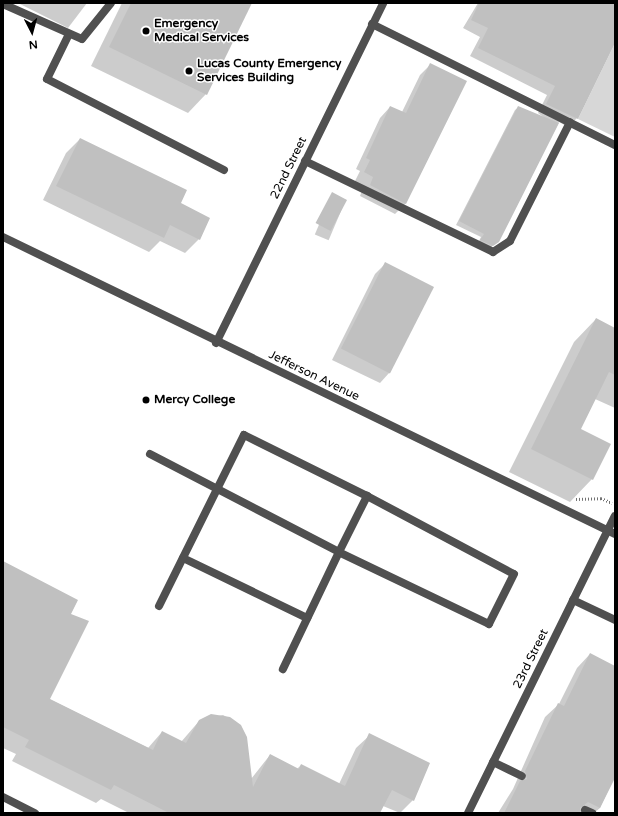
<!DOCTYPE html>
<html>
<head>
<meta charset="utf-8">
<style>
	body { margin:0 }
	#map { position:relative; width:618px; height:816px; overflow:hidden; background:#fff; font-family:"Varela Round",sans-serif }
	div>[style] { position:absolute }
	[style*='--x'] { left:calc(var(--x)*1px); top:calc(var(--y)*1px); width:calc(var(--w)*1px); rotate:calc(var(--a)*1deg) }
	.green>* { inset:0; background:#d7d7d7 }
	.shadow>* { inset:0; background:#0003; transform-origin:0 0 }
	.building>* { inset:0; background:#c0c0c0; transform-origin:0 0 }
	.path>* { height:2.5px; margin-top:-1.25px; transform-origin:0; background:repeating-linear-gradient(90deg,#727272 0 1px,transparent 0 3px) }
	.service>* { height:8px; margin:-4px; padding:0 4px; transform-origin:4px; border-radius:4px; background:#505050 }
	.minor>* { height:8px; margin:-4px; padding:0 4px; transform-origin:4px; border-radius:4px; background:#505050 }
	.tertiary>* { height:8px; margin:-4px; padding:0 4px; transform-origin:4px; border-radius:4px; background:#505050 }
	.dots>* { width:11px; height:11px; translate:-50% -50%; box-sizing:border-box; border:2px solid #fff; border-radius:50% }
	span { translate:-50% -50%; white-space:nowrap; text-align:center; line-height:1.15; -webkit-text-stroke:3px #fff; paint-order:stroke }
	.poi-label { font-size:12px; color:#000; font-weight:700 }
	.left { translate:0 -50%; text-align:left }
	.street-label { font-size:12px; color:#000 }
	.frame { position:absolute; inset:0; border:4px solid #000; pointer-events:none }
	.north { position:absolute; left:12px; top:12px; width:40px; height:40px; -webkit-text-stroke:3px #fff; paint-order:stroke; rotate:174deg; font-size:11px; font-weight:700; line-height:16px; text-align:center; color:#000 }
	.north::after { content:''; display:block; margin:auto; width:14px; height:18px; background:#000; clip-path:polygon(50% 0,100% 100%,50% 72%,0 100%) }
</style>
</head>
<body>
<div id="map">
	<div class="green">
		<div style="clip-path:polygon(615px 43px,615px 137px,578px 119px)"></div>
	</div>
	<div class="shadow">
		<div style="clip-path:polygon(18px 3px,87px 3px,68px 28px)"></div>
		<div style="clip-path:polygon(122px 3px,251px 3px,206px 94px,188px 113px,91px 66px)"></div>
		<div style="clip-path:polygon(478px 3px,615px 3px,615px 40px,577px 118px,568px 127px,559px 122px,498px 241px,489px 249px,478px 243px,481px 237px,456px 225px,515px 110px,519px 107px,546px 119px,538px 113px,547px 95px,470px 56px,480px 37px,463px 28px)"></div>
		<div style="clip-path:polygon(431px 64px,406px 203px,395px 214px,360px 196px,363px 188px,354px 183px,360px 171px,356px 169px,380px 118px,390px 107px,402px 112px,420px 75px)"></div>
		<div style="clip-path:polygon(80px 139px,179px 204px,199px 239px,185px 253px,160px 241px,149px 252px,43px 200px,66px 153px)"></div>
		<div style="left:332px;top:194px;width:15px;height:44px;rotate:23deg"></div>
		<div style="clip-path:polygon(385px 264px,390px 372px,380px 383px,332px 360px,375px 274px)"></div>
		<div style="clip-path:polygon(596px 319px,615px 329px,615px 408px,595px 399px,580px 429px,592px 479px,570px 502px,509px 472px,574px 342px)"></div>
		<div style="clip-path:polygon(3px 562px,70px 614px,49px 699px,148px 748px,162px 732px,181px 742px,200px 720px,223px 715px,236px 722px,251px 779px,270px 755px,297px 769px,301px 765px,339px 784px,356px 748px,370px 735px,413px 800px,400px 813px,383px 806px,379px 813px,129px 813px,101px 799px,96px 803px,12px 761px,16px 754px,3px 748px)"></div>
		<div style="clip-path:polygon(590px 654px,615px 667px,615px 776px,600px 808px,594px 813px,498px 813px,513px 789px,545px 717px,559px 704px,577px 668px)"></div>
	</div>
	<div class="building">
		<div style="clip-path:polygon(131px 3px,252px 3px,207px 95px,109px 47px)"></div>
		<div style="clip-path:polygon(479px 3px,615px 3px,615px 43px,578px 119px,546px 104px,555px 86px,478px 48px,488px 28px,471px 20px)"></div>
		<div style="clip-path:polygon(430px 63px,467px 81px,406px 204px,370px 185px,373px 177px,364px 172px,370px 160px,366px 158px,390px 106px,406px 113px)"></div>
		<div style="clip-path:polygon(518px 106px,559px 123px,499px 242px,493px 246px,480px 240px,484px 234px,459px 221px)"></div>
		<div style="clip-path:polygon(80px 138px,187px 190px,181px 203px,210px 218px,200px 240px,170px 225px,164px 238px,56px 186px)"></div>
		<div style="left:332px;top:192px;width:17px;height:35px;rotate:28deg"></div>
		<div style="left:385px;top:262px;width:55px;height:97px;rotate:27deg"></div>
		<div style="clip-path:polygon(596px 318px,615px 328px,615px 375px,609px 372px,581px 429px,611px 444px,593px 480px,531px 449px)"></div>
		<div style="clip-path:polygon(3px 561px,78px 600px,71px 614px,89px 621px,50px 699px,153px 750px,162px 731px,186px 743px,199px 720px,211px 714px,230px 717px,241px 725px,247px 737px,253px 787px,270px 754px,299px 769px,301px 764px,345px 786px,369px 733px,430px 763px,414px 801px,392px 790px,380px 813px,169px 813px,114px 785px,111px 790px,25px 747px,29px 740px,3px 727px)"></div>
		<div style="clip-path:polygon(590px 653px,615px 666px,615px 778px,600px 808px,588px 802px,580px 808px,580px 813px,504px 813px,520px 781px,527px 779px,525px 771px,558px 703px,564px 706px)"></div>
	</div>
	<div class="path">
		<div style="--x:576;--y:499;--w:25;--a:-2"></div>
		<div style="--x:601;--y:498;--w:12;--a:24"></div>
	</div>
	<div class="service">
		<div style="--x:3;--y:4;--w:86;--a:23.9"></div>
		<div style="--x:82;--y:39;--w:46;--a:-51.1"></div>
		<div style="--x:372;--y:24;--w:271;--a:26.5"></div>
		<div style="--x:69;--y:34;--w:50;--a:116.1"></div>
		<div style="--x:47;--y:79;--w:199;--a:27.2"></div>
		<div style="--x:305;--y:161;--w:209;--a:25.8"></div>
		<div style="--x:493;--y:252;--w:20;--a:-33"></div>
		<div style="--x:510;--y:241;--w:133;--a:-63.2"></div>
		<div style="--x:150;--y:454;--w:213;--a:27.4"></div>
		<div style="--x:339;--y:552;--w:130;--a:115.6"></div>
		<div style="--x:367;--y:496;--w:166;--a:28"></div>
		<div style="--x:514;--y:574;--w:56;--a:116.6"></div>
		<div style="--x:489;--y:624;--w:166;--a:-154.4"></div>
		<div style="--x:339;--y:552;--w:63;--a:-63.4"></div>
		<div style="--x:183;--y:558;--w:138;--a:25.8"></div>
		<div style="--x:573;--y:600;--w:47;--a:25.5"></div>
		<div style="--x:159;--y:606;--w:191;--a:-63.6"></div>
		<div style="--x:244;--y:435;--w:137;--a:26.4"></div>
		<div style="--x:493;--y:762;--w:32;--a:26"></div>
		<div style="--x:585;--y:810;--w:8;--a:23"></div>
	</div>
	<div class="minor">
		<div style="--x:216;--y:343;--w:379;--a:-63.8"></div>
		<div style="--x:468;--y:813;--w:331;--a:-63.7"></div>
	</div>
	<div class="tertiary">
		<div style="--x:3;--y:237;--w:680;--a:25.89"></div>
		<div style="--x:3;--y:797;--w:36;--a:27"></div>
	</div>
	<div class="dots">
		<div style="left:146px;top:31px;background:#000"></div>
		<div style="left:189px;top:71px;background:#000"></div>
		<div style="left:146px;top:400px;background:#000"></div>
	</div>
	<div class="poi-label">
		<span class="left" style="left:154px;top:31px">Emergency<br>Medical Services</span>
		<span class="left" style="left:197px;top:71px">Lucas County Emergency<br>Services Building</span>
		<span class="left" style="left:154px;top:400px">Mercy College</span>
	</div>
	<div class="street-label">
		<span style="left:289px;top:168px;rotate:-64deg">22nd Street</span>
		<span style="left:314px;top:376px;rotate:26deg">Jefferson Avenue</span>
		<span style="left:531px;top:659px;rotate:-64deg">23rd Street</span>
	</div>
	<div class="frame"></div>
	<div class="north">N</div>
</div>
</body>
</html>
